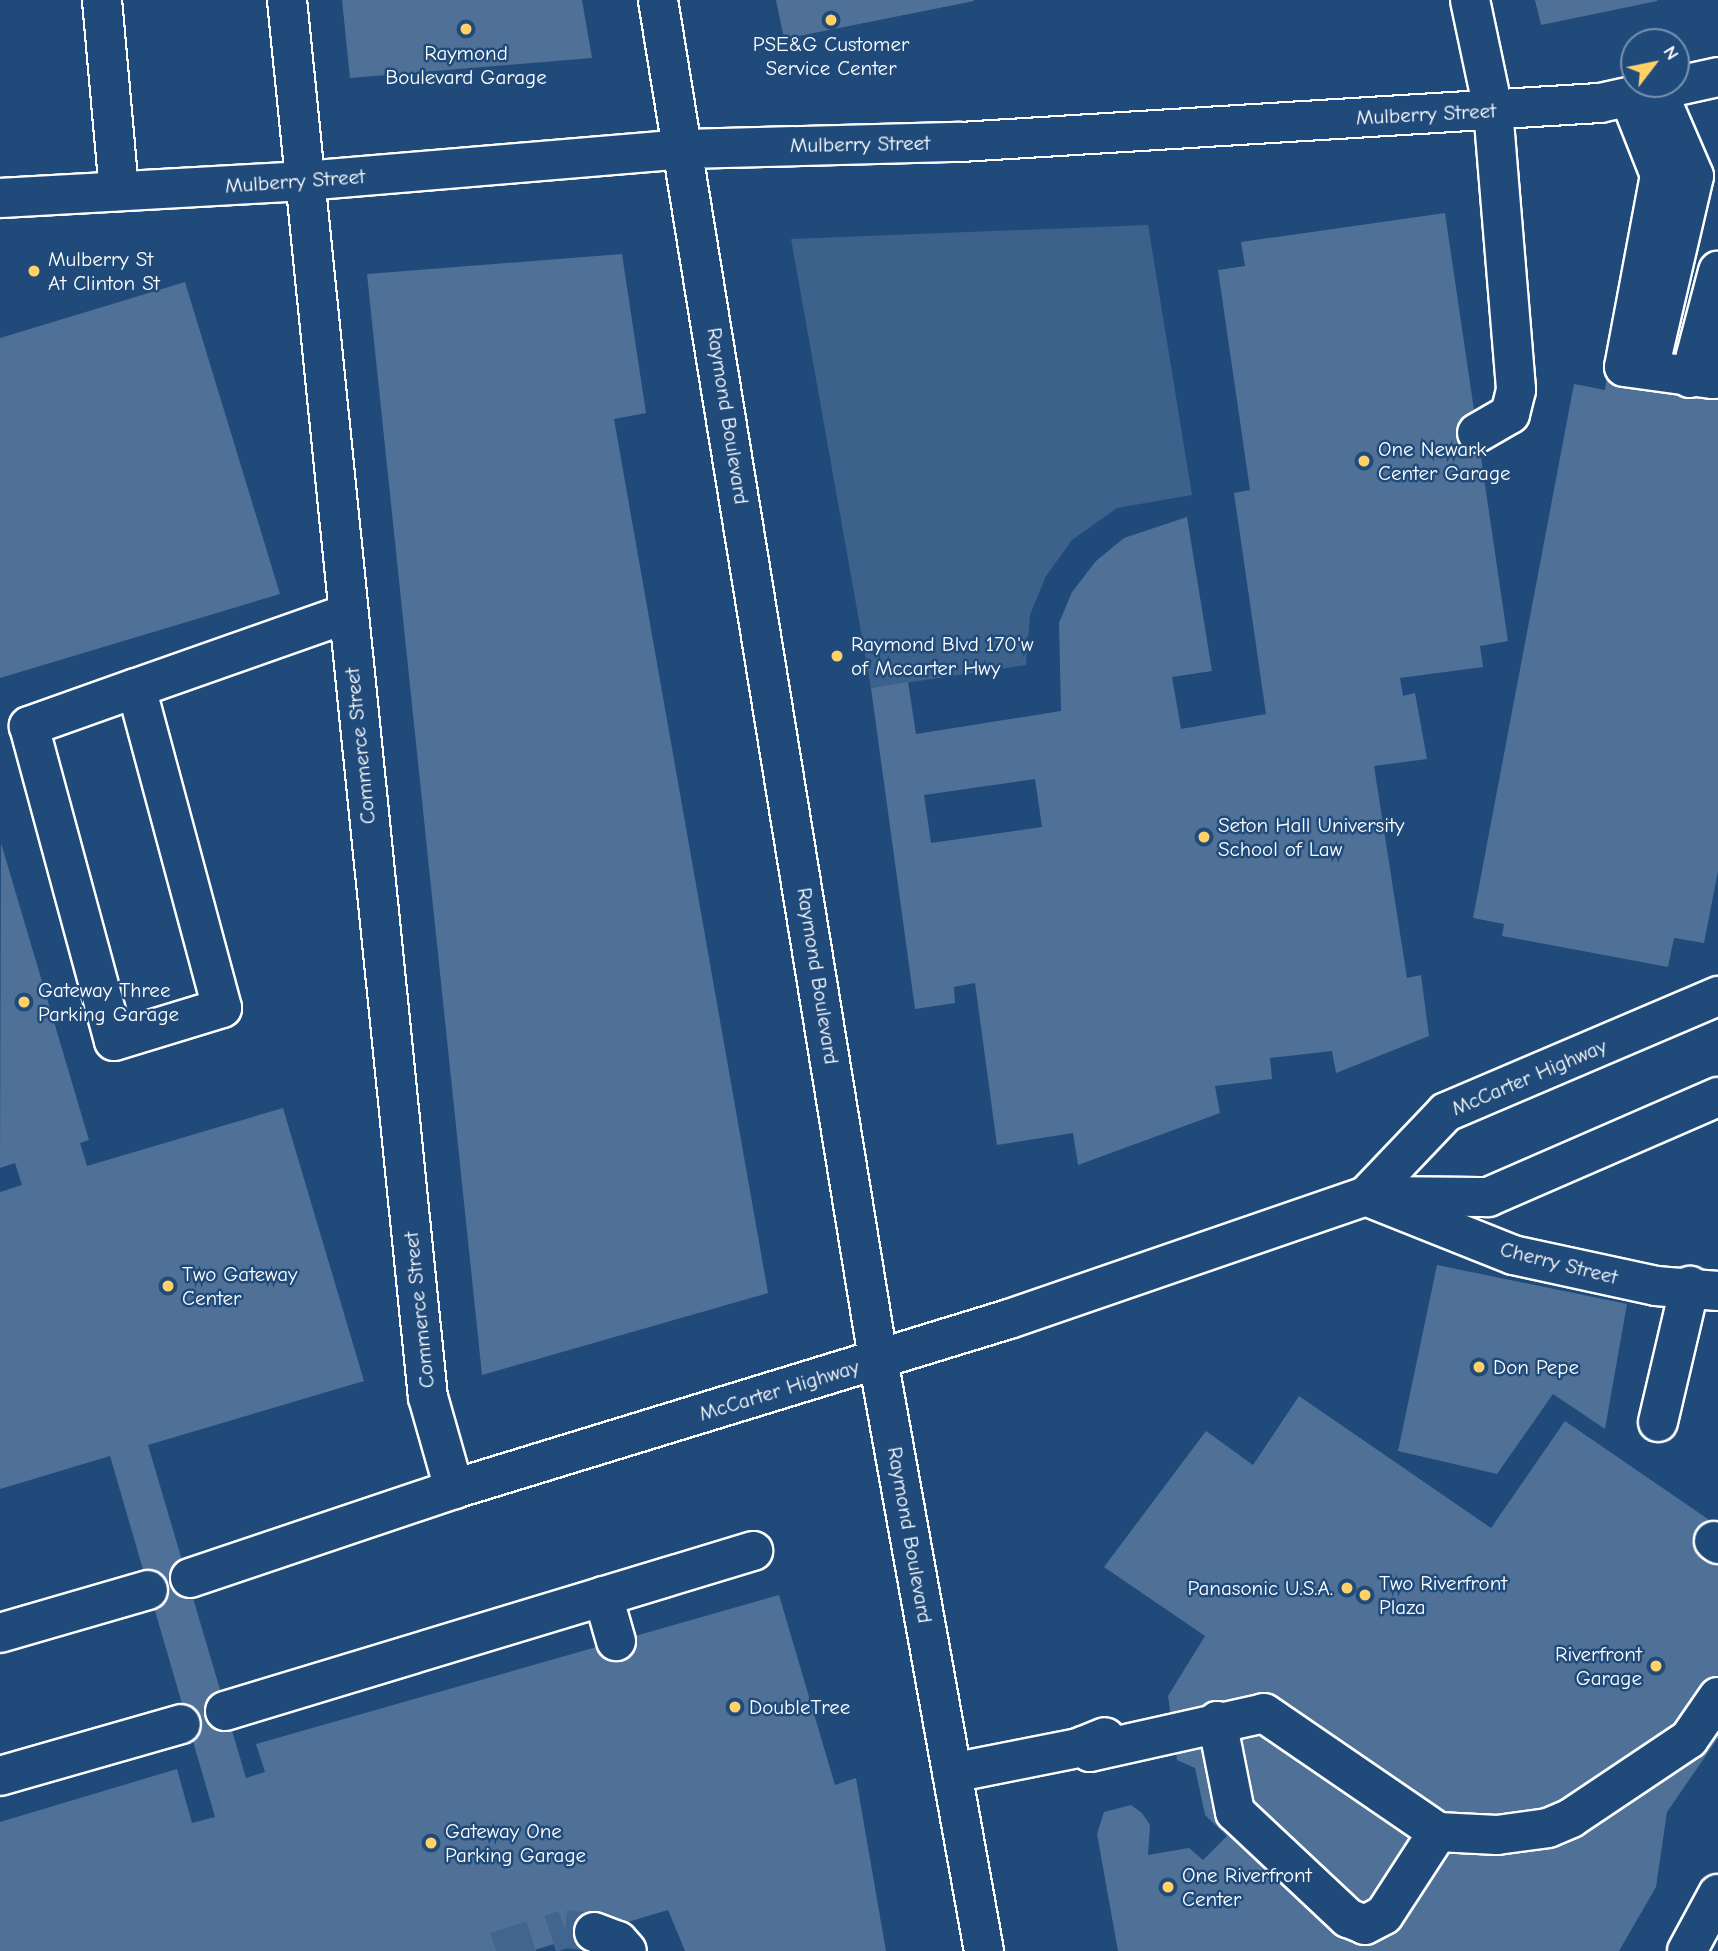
<!DOCTYPE html>
<html>
<head>
<meta charset="utf-8">
<style>
	body { margin:0 }
	#map { position:relative; width:1718px; height:1951px; overflow:hidden; background:#1f4a7a; font-family:"Comic Neue",sans-serif }
	div>[style] { position:absolute }
	[style*='--x'] { left:calc(var(--x)*1px); top:calc(var(--y)*1px); width:calc(var(--w)*1px); rotate:calc(var(--a)*1deg) }
	.green>* { inset:0; background:#3c618b }
	.building>* { inset:0; background:#507197 }
	.minor-tunnel>* { height:38px; margin-top:-19px; transform-origin:0; background:repeating-linear-gradient(90deg,#41658e 0 38px,transparent 0 57px) }
	.roads { filter:drop-shadow(2px 0 #fff) drop-shadow(-2px 0 #fff) drop-shadow(0 2px #fff) drop-shadow(0 -2px #fff) }
	.minor>* { height:38px; margin:-19px; padding:0 19px; transform-origin:19px; border-radius:19px; background:#1f4a7a }
	.major>* { height:38px; margin:-19px; padding:0 19px; transform-origin:19px; border-radius:19px; background:#1f4a7a }
	.dots>* { width:19px; height:19px; translate:-50% -50%; box-sizing:border-box; border:4px solid #1f4a7a; border-radius:50% }
	span { translate:-50% -50%; white-space:nowrap; text-align:center; line-height:1.15; -webkit-text-stroke:5px #1f4a7a; paint-order:stroke }
	.poi-label { font-size:21px; color:#fff }
	.left { translate:0 -50%; text-align:left }
	.right { translate:-100% -50%; text-align:right }
	.street-label { font-size:21px; color:#fff }
	.north { position:absolute; left:1620px; top:28px; width:70px; height:70px; box-sizing:border-box; background:#1f4a7a; border:2px solid #7992af; border-radius:50%; rotate:58deg; font-size:19px; font-weight:700; line-height:28px; text-align:center; color:#fff }
	.north::after { content:''; display:block; margin:auto; width:24px; height:32px; background:#ffd166; clip-path:polygon(50% 0,100% 100%,50% 72%,0 100%) }
</style>
</head>
<body>
<div id="map">
	<div class="green">
		<div style="clip-path:polygon(1148px 225px,1192px 495px,1117px 508px,1072px 540px,1046px 576px,1030px 615px,1026px 665px,871px 688px,791px 239px)"></div>
	</div>
	<div class="building">
		<div style="clip-path:polygon(342px 0,582px 0,592px 58px,350px 78px)"></div>
		<div style="clip-path:polygon(776px 0,974px 0,974px 1px,784px 39px)"></div>
		<div style="clip-path:polygon(1535px 0,1657px 0,1657px 1px,1541px 25px)"></div>
		<div style="clip-path:polygon(evenodd,1445px 213px,1508px 641px,1480px 646px,1483px 667px,1400px 678px,1403px 696px,1415px 693px,1427px 759px,1374px 766px,1407px 978px,1421px 975px,1429px 1036px,1336px 1073px,1332px 1051px,1270px 1058px,1272px 1079px,1215px 1086px,1220px 1113px,1078px 1165px,1073px 1133px,997px 1145px,975px 983px,954px 987px,955px 1003px,915px 1009px,871px 688px,908px 682px,916px 734px,1061px 711px,1059px 623px,1072px 592px,1096px 561px,1124px 538px,1187px 517px,1212px 671px,1172px 677px,1181px 729px,1266px 714px,1234px 493px,1250px 490px,1218px 270px,1245px 266px,1241px 242px,1445px 213px,1035px 779px,1042px 827px,931px 843px,924px 795px,1035px 779px)"></div>
		<div style="clip-path:polygon(622px 254px,646px 413px,614px 419px,768px 1293px,482px 1375px,367px 274px)"></div>
		<div style="clip-path:polygon(185px 282px,280px 594px,0 678px,0 338px)"></div>
		<div style="clip-path:polygon(1607px 376px,1718px 397px,1718px 871px,1704px 943px,1674px 938px,1668px 967px,1502px 936px,1504px 924px,1473px 918px,1574px 384px,1605px 390px)"></div>
		<div style="clip-path:polygon(1px 843px,89px 1140px,80px 1143px,87px 1166px,283px 1108px,364px 1381px,148px 1445px,246px 1778px,265px 1772px,256px 1744px,779px 1595px,835px 1785px,856px 1778px,886px 1951px,685px 1951px,668px 1910px,531px 1951px,0 1951px,0 1822px,177px 1769px,192px 1823px,215px 1817px,110px 1456px,0 1489px,0 1192px,22px 1185px,15px 1163px,0 1168px)"></div>
		<div style="clip-path:polygon(1437px 1265px,1627px 1304px,1605px 1429px,1553px 1394px,1497px 1474px,1398px 1451px)"></div>
		<div style="clip-path:polygon(1299px 1396px,1491px 1528px,1565px 1421px,1718px 1526px,1718px 1738px,1667px 1812px,1656px 1887px,1619px 1951px,1118px 1951px,1097px 1834px,1104px 1812px,1131px 1805px,1142px 1813px,1150px 1825px,1148px 1855px,1189px 1848px,1203px 1860px,1227px 1836px,1205px 1815px,1195px 1768px,1177px 1760px,1168px 1696px,1205px 1636px,1104px 1567px,1206px 1431px,1253px 1465px)"></div>
	</div>
	<div class="minor-tunnel">
		<div style="--x:496;--y:1951;--w:72;--a:-17.7"></div>
		<div style="--x:565;--y:1929;--w:29;--a:6"></div>
	</div>
	<div class="roads">
		<div class="minor">
			<div style="--x:102;--y:0;--w:192;--a:84.9"></div>
			<div style="--x:287;--y:0;--w:1404;--a:84.24"></div>
			<div style="--x:428;--y:1397;--w:96;--a:74.2"></div>
			<div style="--x:1470;--y:0;--w:111;--a:78.1"></div>
			<div style="--x:1493;--y:109;--w:282;--a:85.3"></div>
			<div style="--x:1516;--y:390;--w:25;--a:104"></div>
			<div style="--x:1510;--y:414;--w:38;--a:150"></div>
			<div style="--x:1630;--y:99;--w:82;--a:68.5"></div>
			<div style="--x:1660;--y:175;--w:195;--a:100.6"></div>
			<div style="--x:1624;--y:367;--w:90;--a:7.7"></div>
			<div style="--x:1713;--y:379;--w:20;--a:-75"></div>
			<div style="--x:0;--y:198;--w:304;--a:-3.2"></div>
			<div style="--x:304;--y:181;--w:382;--a:-4.8"></div>
			<div style="--x:685;--y:149;--w:275;--a:-1.5"></div>
			<div style="--x:960;--y:142;--w:641;--a:-3.49"></div>
			<div style="--x:1600;--y:103;--w:121;--a:-12.4"></div>
			<div style="--x:1650;--y:365;--w:194;--a:-76.9"></div>
			<div style="--x:1694;--y:176;--w:90;--a:-113.4"></div>
			<div style="--x:1690;--y:378;--w:111;--a:-75.3"></div>
			<div style="--x:136;--y:688;--w:114;--a:160.4"></div>
			<div style="--x:29;--y:726;--w:326;--a:74.9"></div>
			<div style="--x:114;--y:1041;--w:113;--a:-17"></div>
			<div style="--x:222;--y:1008;--w:331;--a:-105"></div>
			<div style="--x:136;--y:688;--w:223;--a:-19.4"></div>
			<div style="--x:1368;--y:1197;--w:156;--a:21.8"></div>
			<div style="--x:1513;--y:1255;--w:146;--a:12.2"></div>
			<div style="--x:1656;--y:1286;--w:62;--a:4.6"></div>
			<div style="--x:1658;--y:1422;--w:140;--a:-76.8"></div>
			<div style="--x:1714;--y:1541;--w:5;--a:37"></div>
			<div style="--x:603;--y:1596;--w:47;--a:73.9"></div>
			<div style="--x:225;--y:1711;--w:552;--a:-16.86"></div>
			<div style="--x:1217;--y:1721;--w:93;--a:78.8"></div>
			<div style="--x:1235;--y:1812;--w:155;--a:43.2"></div>
			<div style="--x:1348;--y:1918;--w:18;--a:22"></div>
			<div style="--x:1365;--y:1925;--w:21;--a:-28"></div>
			<div style="--x:1384;--y:1915;--w:99;--a:-57"></div>
			<div style="--x:1083;--y:1746;--w:9;--a:41"></div>
			<div style="--x:1090;--y:1752;--w:178;--a:-12.6"></div>
			<div style="--x:1264;--y:1713;--w:211;--a:34.4"></div>
			<div style="--x:1438;--y:1832;--w:59;--a:2.9"></div>
			<div style="--x:1497;--y:1835;--w:51;--a:-7.8"></div>
			<div style="--x:1548;--y:1828;--w:25;--a:-23"></div>
			<div style="--x:1571;--y:1818;--w:142;--a:-33.8"></div>
			<div style="--x:1689;--y:1739;--w:51;--a:-55.4"></div>
			<div style="--x:952;--y:1773;--w:128;--a:-11.2"></div>
			<div style="--x:1078;--y:1748;--w:29;--a:-22"></div>
			<div style="--x:0;--y:1776;--w:188;--a:-16"></div>
			<div style="--x:594;--y:1932;--w:26;--a:21"></div>
			<div style="--x:618;--y:1941;--w:13;--a:48"></div>
			<div style="--x:1687;--y:1951;--w:65;--a:-61.5"></div>
		</div>
		<div class="major">
			<div style="--x:658;--y:0;--w:1377;--a:80.8"></div>
			<div style="--x:878;--y:1359;--w:601;--a:79.85"></div>
			<div style="--x:1366;--y:1196;--w:116;--a:-46.4"></div>
			<div style="--x:1446;--y:1112;--w:296;--a:-23.1"></div>
			<div style="--x:190;--y:1578;--w:279;--a:-18.6"></div>
			<div style="--x:454;--y:1489;--w:580;--a:-17.03"></div>
			<div style="--x:1009;--y:1319;--w:378;--a:-19"></div>
			<div style="--x:1366;--y:1196;--w:122;--a:0.5"></div>
			<div style="--x:1488;--y:1197;--w:251;--a:-23.5"></div>
			<div style="--x:0;--y:1633;--w:154;--a:-16.2"></div>
		</div>
	</div>
	<div class="dots">
		<div style="left:831px;top:20px;background:#ffd166"></div>
		<div style="left:466px;top:29px;background:#ffd166"></div>
		<div style="left:34px;top:271px;background:#ffd166"></div>
		<div style="left:1364px;top:461px;background:#ffd166"></div>
		<div style="left:837px;top:656px;background:#ffd166"></div>
		<div style="left:1204px;top:837px;background:#ffd166"></div>
		<div style="left:24px;top:1002px;background:#ffd166"></div>
		<div style="left:168px;top:1286px;background:#ffd166"></div>
		<div style="left:1479px;top:1367px;background:#ffd166"></div>
		<div style="left:1347px;top:1588px;background:#ffd166"></div>
		<div style="left:1365px;top:1595px;background:#ffd166"></div>
		<div style="left:1656px;top:1666px;background:#ffd166"></div>
		<div style="left:735px;top:1707px;background:#ffd166"></div>
		<div style="left:431px;top:1843px;background:#ffd166"></div>
		<div style="left:1168px;top:1887px;background:#ffd166"></div>
	</div>
	<div class="poi-label">
		<span style="left:831px;top:56px">PSE&amp;G Customer<br>Service Center</span>
		<span style="left:466px;top:65px">Raymond<br>Boulevard Garage</span>
		<span class="left" style="left:48px;top:271px">Mulberry St<br>At Clinton St</span>
		<span class="left" style="left:1378px;top:461px">One Newark<br>Center Garage</span>
		<span class="left" style="left:851px;top:656px">Raymond Blvd 170'w<br>of Mccarter Hwy</span>
		<span class="left" style="left:1218px;top:837px">Seton Hall University<br>School of Law</span>
		<span class="left" style="left:38px;top:1002px">Gateway Three<br>Parking Garage</span>
		<span class="left" style="left:182px;top:1286px">Two Gateway<br>Center</span>
		<span class="left" style="left:1493px;top:1367px">Don Pepe</span>
		<span class="left" style="left:1379px;top:1595px">Two Riverfront<br>Plaza</span>
		<span class="right" style="left:1333px;top:1588px">Panasonic U.S.A.</span>
		<span class="right" style="left:1642px;top:1666px">Riverfront<br>Garage</span>
		<span class="left" style="left:749px;top:1707px">DoubleTree</span>
		<span class="left" style="left:445px;top:1843px">Gateway One<br>Parking Garage</span>
		<span class="left" style="left:1182px;top:1887px">One Riverfront<br>Center</span>
	</div>
	<div class="street-label">
		<span style="left:1426px;top:114px;rotate:-3deg">Mulberry Street</span>
		<span style="left:860px;top:144px;rotate:-1deg">Mulberry Street</span>
		<span style="left:295px;top:181px;rotate:-4deg">Mulberry Street</span>
		<span style="left:728px;top:416px;rotate:81deg">Raymond Boulevard</span>
		<span style="left:360px;top:746px;rotate:-96deg">Commerce Street</span>
		<span style="left:818px;top:976px;rotate:81deg">Raymond Boulevard</span>
		<span style="left:1529px;top:1077px;rotate:-23deg">McCarter Highway</span>
		<span style="left:1559px;top:1263px;rotate:14deg">Cherry Street</span>
		<span style="left:419px;top:1310px;rotate:-96deg">Commerce Street</span>
		<span style="left:779px;top:1390px;rotate:-17deg">McCarter Highway</span>
		<span style="left:910px;top:1535px;rotate:80deg">Raymond Boulevard</span>
	</div>
	<div class="north">N</div>
</div>
</body>
</html>
